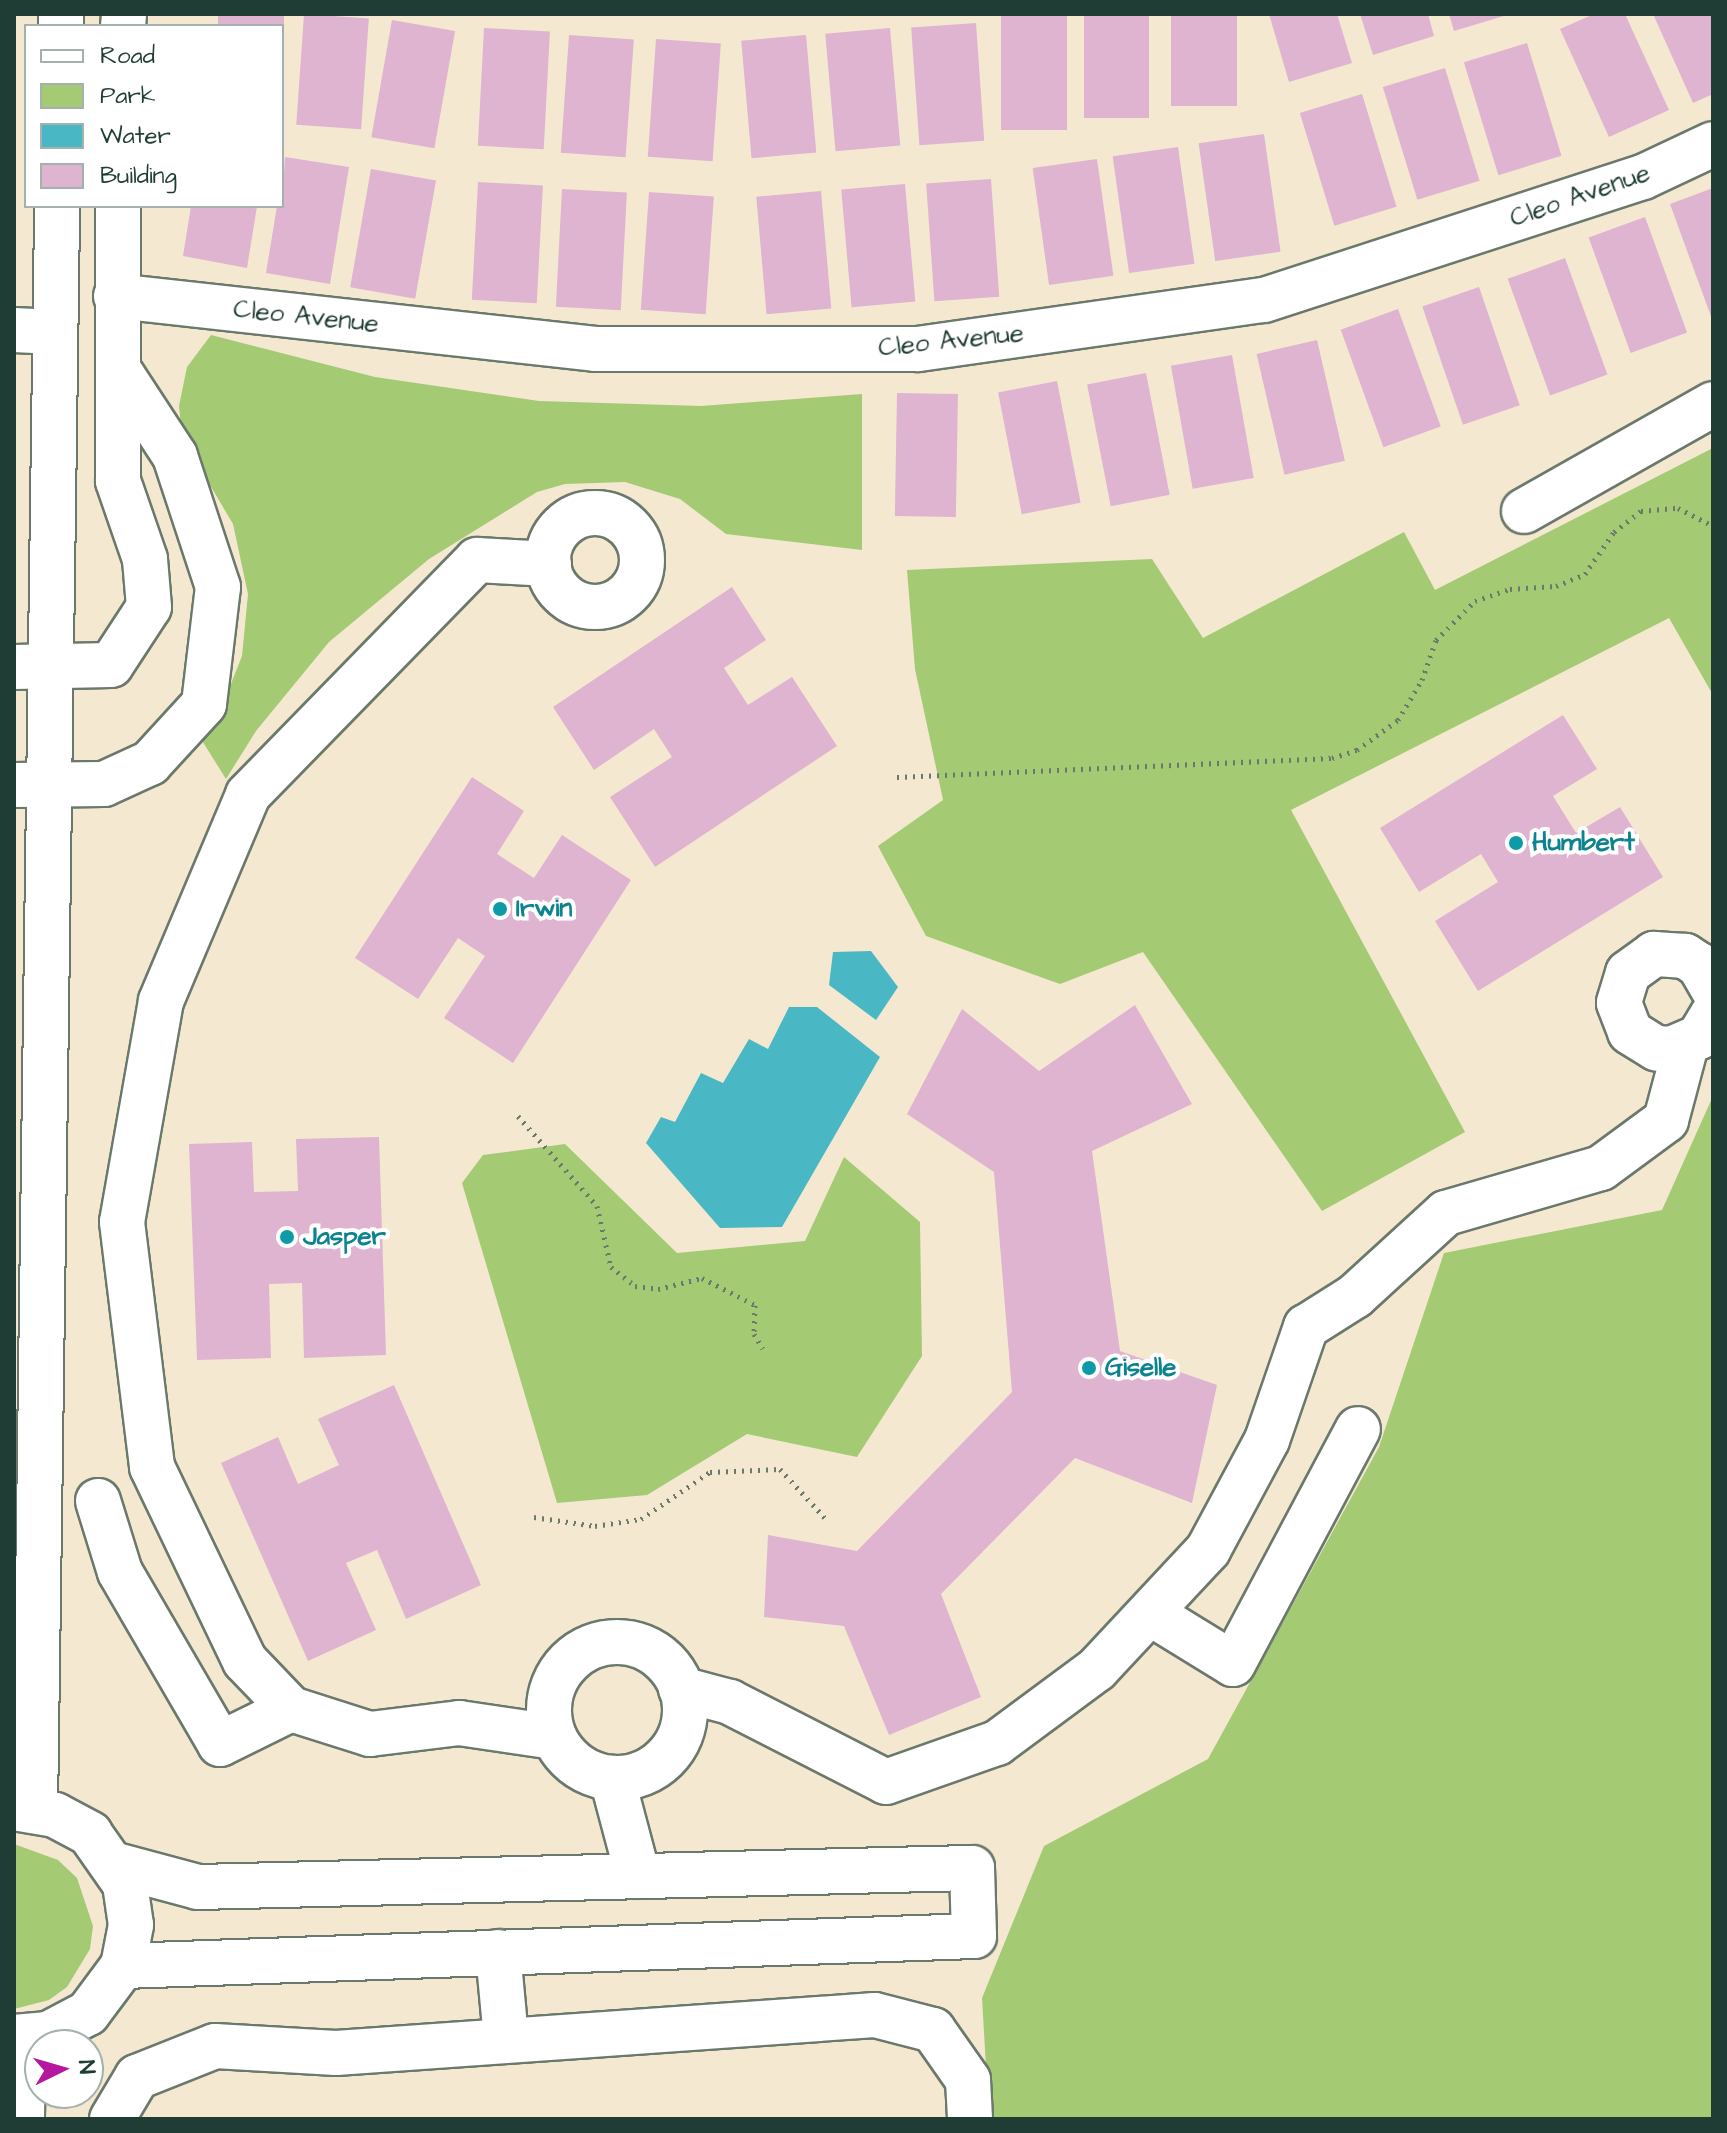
<!DOCTYPE html>
<html>
<head>
<meta charset="utf-8">
<style>
	body { margin:0 }
	#map { position:relative; width:1727px; height:2133px; overflow:hidden; background:#f5e8d1; font-family:"Architects Daughter",sans-serif }
	div>[style] { position:absolute }
	[style*='--x'] { left:calc(var(--x)*1px); top:calc(var(--y)*1px); width:calc(var(--w)*1px); rotate:calc(var(--a)*1deg) }
	.green>* { inset:0; background:#a4ca74 }
	.water>* { inset:0; background:#4ab7c4 }
	.building>* { inset:0; background:#deb4d1; transform-origin:0 0 }
	.path>* { height:5px; margin-top:-2.5px; transform-origin:0; background:repeating-linear-gradient(90deg,#6a796b 0 2px,transparent 0 8px) }
	.roads { filter:drop-shadow(2px 0 #6a796b) drop-shadow(-2px 0 #6a796b) drop-shadow(0 2px #6a796b) drop-shadow(0 -2px #6a796b) }
	.minor>* { height:44px; margin:-22px; padding:0 22px; transform-origin:22px; border-radius:22px; background:#fff }
	.minor>.ring { margin:-22px; padding:0; box-sizing:content-box; background:none; border:44px solid #fff; border-radius:50% }
	.dots>* { width:22px; height:22px; translate:-50% -50%; box-sizing:border-box; border:4px solid #fff; border-radius:50% }
	span { translate:-50% -50%; white-space:nowrap; text-align:center; line-height:1.15; -webkit-text-stroke:8px #fff; paint-order:stroke }
	.street-label { font-size:26px; color:#1f3d34 }
	.culture-label { font-size:26px; color:#0d838f; font-weight:700 }
	.left { translate:0 -50%; text-align:left }
	.frame { position:absolute; inset:0; border:16px solid #1f3d34; pointer-events:none }
	.legend { position:absolute; left:24px; top:24px; width:260px; height:184px; box-sizing:border-box; background:#fff; border:2px solid #a5b1ae; margin:0; padding:10px 14px; list-style:none; font-size:24px; color:#1f3d34 }
	.legend li { display:flex; align-items:center; gap:16px; height:40px }
	.legend b { width:40px; border:2px solid #a5b1ae }
	.north { position:absolute; left:24px; top:2029px; width:80px; height:80px; box-sizing:border-box; background:#fff; border:2px solid #a5b1ae; border-radius:50%; rotate:85deg; font-size:22px; font-weight:700; line-height:32px; text-align:center; color:#1f3d34 }
	.north::after { content:''; display:block; margin:auto; width:28px; height:36px; background:#b5179e; clip-path:polygon(50% 0,100% 100%,50% 72%,0 100%) }
</style>
</head>
<body>
<div id="map">
	<div class="green">
		<div style="clip-path:polygon(211px 335px,375px 377px,539px 401px,701px 406px,862px 394px,862px 550px,726px 534px,680px 499px,625px 482px,565px 484px,537px 492px,429px 559px,329px 642px,256px 731px,226px 779px,201px 739px,219px 714px,242px 656px,248px 594px,233px 524px,197px 463px,181px 426px,179px 406px,187px 367px)"></div>
		<div style="clip-path:polygon(1713px 448px,1713px 695px,1669px 618px,1291px 810px,1465px 1132px,1322px 1211px,1143px 952px,1060px 984px,926px 936px,878px 846px,943px 800px,915px 669px,907px 570px,1152px 559px,1203px 638px,1404px 532px,1435px 590px)"></div>
		<div style="clip-path:polygon(1713px 1096px,1713px 2119px,989px 2119px,982px 1998px,1044px 1846px,1208px 1759px,1379px 1447px,1444px 1253px,1662px 1210px)"></div>
		<div style="clip-path:polygon(565px 1144px,677px 1253px,805px 1241px,844px 1157px,920px 1222px,922px 1356px,857px 1457px,747px 1434px,647px 1495px,557px 1503px,462px 1183px,483px 1155px)"></div>
		<div style="clip-path:polygon(14px 1844px,58px 1860px,77px 1878px,93px 1926px,90px 1949px,67px 1987px,49px 2000px,14px 2009px)"></div>
	</div>
	<div class="water">
		<div style="clip-path:polygon(871px 951px,898px 987px,876px 1020px,829px 985px,833px 952px)"></div>
		<div style="clip-path:polygon(789px 1007px,817px 1007px,880px 1057px,782px 1227px,720px 1228px,646px 1143px,661px 1117px,675px 1122px,701px 1073px,723px 1083px,749px 1039px,768px 1049px)"></div>
	</div>
	<div class="building">
		<div style="left:218px;top:14px;width:66px;height:12px"></div>
		<div style="left:304px;top:14px;width:65px;height:111px;rotate:4deg"></div>
		<div style="left:1001px;top:14px;width:66px;height:116px"></div>
		<div style="left:1084px;top:14px;width:65px;height:104px"></div>
		<div style="left:1171px;top:14px;width:66px;height:92px"></div>
		<div style="clip-path:polygon(1269px 14px,1337px 14px,1352px 63px,1289px 82px)"></div>
		<div style="clip-path:polygon(1360px 14px,1428px 14px,1434px 36px,1373px 55px)"></div>
		<div style="clip-path:polygon(1449px 14px,1507px 14px,1507px 15px,1454px 31px)"></div>
		<div style="clip-path:polygon(1594px 14px,1625px 14px,1669px 110px,1609px 137px,1560px 29px)"></div>
		<div style="clip-path:polygon(1653px 14px,1713px 14px,1713px 94px,1693px 103px)"></div>
		<div style="left:392px;top:20px;width:64px;height:119px;rotate:10deg"></div>
		<div style="left:976px;top:23px;width:118px;height:65px;rotate:86deg"></div>
		<div style="left:484px;top:28px;width:66px;height:118px;rotate:3deg"></div>
		<div style="left:890px;top:28px;width:118px;height:65px;rotate:85deg"></div>
		<div style="left:569px;top:35px;width:65px;height:118px;rotate:4deg"></div>
		<div style="left:806px;top:35px;width:118px;height:65px;rotate:85deg"></div>
		<div style="left:656px;top:39px;width:65px;height:118px;rotate:4deg"></div>
		<div style="left:1527px;top:43px;width:118px;height:66px;rotate:73deg"></div>
		<div style="left:1445px;top:68px;width:118px;height:65px;rotate:73deg"></div>
		<div style="left:1362px;top:94px;width:118px;height:65px;rotate:73deg"></div>
		<div style="left:1264px;top:134px;width:119px;height:66px;rotate:82deg"></div>
		<div style="left:1178px;top:147px;width:118px;height:66px;rotate:82deg"></div>
		<div style="clip-path:polygon(285px 157px,349px 167px,330px 284px,266px 273px,277px 206px,282px 206px)"></div>
		<div style="left:1097px;top:159px;width:118px;height:65px;rotate:82deg"></div>
		<div style="left:371px;top:169px;width:66px;height:120px;rotate:10deg"></div>
		<div style="left:991px;top:179px;width:118px;height:65px;rotate:86deg"></div>
		<div style="left:478px;top:182px;width:65px;height:118px;rotate:3deg"></div>
		<div style="left:905px;top:184px;width:118px;height:64px;rotate:85deg"></div>
		<div style="clip-path:polygon(1713px 188px,1713px 322px,1670px 204px)"></div>
		<div style="left:562px;top:189px;width:65px;height:118px;rotate:3deg"></div>
		<div style="left:821px;top:191px;width:118px;height:65px;rotate:85deg"></div>
		<div style="left:649px;top:192px;width:65px;height:118px;rotate:4deg"></div>
		<div style="clip-path:polygon(191px 206px,257px 206px,247px 268px,183px 256px)"></div>
		<div style="left:1645px;top:217px;width:123px;height:60px;rotate:70deg"></div>
		<div style="left:1565px;top:258px;width:124px;height:61px;rotate:70deg"></div>
		<div style="left:1479px;top:287px;width:125px;height:60px;rotate:71deg"></div>
		<div style="left:1398px;top:309px;width:125px;height:61px;rotate:70deg"></div>
		<div style="left:1317px;top:340px;width:124px;height:62px;rotate:77deg"></div>
		<div style="left:1232px;top:355px;width:125px;height:62px;rotate:80deg"></div>
		<div style="left:1146px;top:373px;width:124px;height:60px;rotate:79deg"></div>
		<div style="left:1057px;top:381px;width:124px;height:60px;rotate:79deg"></div>
		<div style="left:897px;top:393px;width:61px;height:123px;rotate:1deg"></div>
		<div style="clip-path:polygon(732px 587px,766px 640px,724px 668px,748px 705px,792px 677px,837px 746px,655px 867px,610px 797px,672px 757px,654px 729px,594px 770px,553px 707px)"></div>
		<div style="clip-path:polygon(1563px 715px,1597px 769px,1553px 796px,1576px 833px,1620px 807px,1663px 877px,1478px 991px,1435px 921px,1498px 882px,1481px 854px,1419px 892px,1380px 828px)"></div>
		<div style="clip-path:polygon(472px 777px,524px 811px,497px 854px,534px 878px,562px 835px,631px 880px,513px 1063px,444px 1018px,485px 956px,458px 938px,418px 999px,355px 958px)"></div>
		<div style="clip-path:polygon(1135px 1005px,1192px 1104px,1092px 1151px,1120px 1351px,1217px 1385px,1192px 1503px,1075px 1458px,941px 1594px,981px 1697px,889px 1735px,844px 1626px,764px 1617px,768px 1535px,857px 1551px,1012px 1392px,994px 1172px,907px 1114px,962px 1009px,1039px 1071px)"></div>
		<div style="clip-path:polygon(379px 1137px,386px 1355px,304px 1358px,302px 1283px,269px 1284px,271px 1358px,197px 1360px,189px 1144px,252px 1142px,254px 1192px,298px 1191px,296px 1139px)"></div>
		<div style="clip-path:polygon(394px 1385px,481px 1585px,406px 1619px,377px 1550px,346px 1563px,376px 1630px,308px 1661px,221px 1463px,278px 1437px,298px 1484px,339px 1465px,318px 1419px)"></div>
	</div>
	<div class="path">
		<div style="--x:897;--y:777;--w:435;--a:-2.5"></div>
		<div style="--x:1332;--y:758;--w:26;--a:-18"></div>
		<div style="--x:1357;--y:750;--w:51;--a:-36.2"></div>
		<div style="--x:1398;--y:720;--w:47;--a:-59"></div>
		<div style="--x:1422;--y:680;--w:42;--a:-70.7"></div>
		<div style="--x:1436;--y:640;--w:55;--a:-45"></div>
		<div style="--x:1475;--y:601;--w:37;--a:-19"></div>
		<div style="--x:1510;--y:589;--w:46;--a:-3.7"></div>
		<div style="--x:1556;--y:586;--w:31;--a:-22"></div>
		<div style="--x:1585;--y:574;--w:51;--a:-55.4"></div>
		<div style="--x:1614;--y:532;--w:34;--a:-38"></div>
		<div style="--x:1641;--y:511;--w:37;--a:-5"></div>
		<div style="--x:1678;--y:508;--w:39;--a:27"></div>
		<div style="--x:518;--y:1116;--w:120;--a:48.7"></div>
		<div style="--x:597;--y:1206;--w:63;--a:77.1"></div>
		<div style="--x:611;--y:1267;--w:31;--a:38"></div>
		<div style="--x:635;--y:1286;--w:23;--a:7"></div>
		<div style="--x:658;--y:1289;--w:45;--a:-14"></div>
		<div style="--x:702;--y:1278;--w:59;--a:27"></div>
		<div style="--x:755;--y:1305;--w:29;--a:92"></div>
		<div style="--x:754;--y:1334;--w:17;--a:59"></div>
		<div style="--x:534;--y:1517;--w:62;--a:8.4"></div>
		<div style="--x:595;--y:1526;--w:47;--a:-8.7"></div>
		<div style="--x:641;--y:1519;--w:83;--a:-34.3"></div>
		<div style="--x:710;--y:1472;--w:70;--a:-2.5"></div>
		<div style="--x:780;--y:1469;--w:68;--a:47.4"></div>
	</div>
	<div class="roads">
		<div class="minor">
			<div style="--x:61;--y:26;--w:12;--a:-90"></div>
			<div style="--x:123;--y:26;--w:12;--a:-85"></div>
			<div style="--x:116;--y:296;--w:482;--a:6.3"></div>
			<div style="--x:595;--y:349;--w:323;--a:0"></div>
			<div style="--x:918;--y:349;--w:349;--a:-8.1"></div>
			<div style="--x:1264;--y:300;--w:398;--a:-18"></div>
			<div style="--x:1643;--y:177;--w:77;--a:-25.2"></div>
			<div style="--x:14;--y:330;--w:41;--a:2.8"></div>
			<div style="--x:1524;--y:511;--w:217;--a:-29.5"></div>
			<div class="ring" style="left:548px;top:513px;width:50px;height:50px"></div>
			<div style="--x:549;--y:564;--w:72;--a:-176.8"></div>
			<div style="--x:477;--y:560;--w:328;--a:134.3"></div>
			<div style="--x:248;--y:795;--w:224;--a:112.9"></div>
			<div style="--x:161;--y:1001;--w:224;--a:100"></div>
			<div style="--x:122;--y:1222;--w:247;--a:83"></div>
			<div style="--x:152;--y:1467;--w:215;--a:64.4"></div>
			<div style="--x:245;--y:1661;--w:66;--a:46.2"></div>
			<div style="--x:291;--y:1709;--w:83;--a:17.6"></div>
			<div style="--x:370;--y:1734;--w:90;--a:-7"></div>
			<div style="--x:459;--y:1723;--w:96;--a:8.4"></div>
			<div style="--x:14;--y:667;--w:97;--a:-1.2"></div>
			<div style="--x:111;--y:665;--w:69;--a:-56.8"></div>
			<div style="--x:149;--y:607;--w:48;--a:-94.8"></div>
			<div style="--x:145;--y:559;--w:83;--a:-109.1"></div>
			<div style="--x:118;--y:481;--w:275;--a:-90"></div>
			<div style="--x:14;--y:785;--w:90;--a:-0.6"></div>
			<div style="--x:104;--y:784;--w:51;--a:-24.5"></div>
			<div style="--x:150;--y:763;--w:80;--a:-47.5"></div>
			<div style="--x:204;--y:704;--w:118;--a:-83.2"></div>
			<div style="--x:218;--y:587;--w:138;--a:-108.2"></div>
			<div style="--x:175;--y:456;--w:100;--a:-123.2"></div>
			<div style="--x:1713;--y:989;--w:28;--a:-120"></div>
			<div style="--x:1699;--y:965;--w:17;--a:-147"></div>
			<div style="--x:1685;--y:956;--w:31;--a:-176"></div>
			<div style="--x:1654;--y:954;--w:32;--a:144"></div>
			<div style="--x:1628;--y:973;--w:31;--a:107"></div>
			<div style="--x:1619;--y:1003;--w:31;--a:69"></div>
			<div style="--x:1630;--y:1032;--w:31;--a:32"></div>
			<div style="--x:1656;--y:1048;--w:15;--a:4"></div>
			<div style="--x:1671;--y:1049;--w:30;--a:-23"></div>
			<div style="--x:1699;--y:1037;--w:27;--a:-59"></div>
			<div style="--x:98;--y:1501;--w:74;--a:72.8"></div>
			<div style="--x:120;--y:1572;--w:199;--a:59.8"></div>
			<div style="--x:220;--y:1744;--w:79;--a:-26.2"></div>
			<div style="--x:1150;--y:1613;--w:97;--a:31.6"></div>
			<div style="--x:1233;--y:1664;--w:266;--a:-62"></div>
			<div class="ring" style="left:549px;top:1642px;width:92px;height:92px"></div>
			<div style="--x:681;--y:1689;--w:51;--a:14.9"></div>
			<div style="--x:730;--y:1702;--w:175;--a:27.1"></div>
			<div style="--x:886;--y:1782;--w:118;--a:-19.4"></div>
			<div style="--x:997;--y:1743;--w:124;--a:-36.5"></div>
			<div style="--x:1097;--y:1669;--w:163;--a:-47"></div>
			<div style="--x:1208;--y:1550;--w:125;--a:-61.8"></div>
			<div style="--x:1267;--y:1440;--w:120;--a:-71"></div>
			<div style="--x:1306;--y:1327;--w:58;--a:-32.3"></div>
			<div style="--x:1355;--y:1296;--w:123;--a:-42.4"></div>
			<div style="--x:1446;--y:1213;--w:161;--a:-16.2"></div>
			<div style="--x:1601;--y:1168;--w:81;--a:-36.4"></div>
			<div style="--x:1666;--y:1120;--w:78;--a:-75.1"></div>
			<div style="--x:612;--y:1778;--w:101;--a:75.1"></div>
			<div style="--x:14;--y:1808;--w:42;--a:9.7"></div>
			<div style="--x:55;--y:1815;--w:40;--a:28"></div>
			<div style="--x:90;--y:1834;--w:61;--a:55"></div>
			<div style="--x:125;--y:1884;--w:41;--a:81.7"></div>
			<div style="--x:131;--y:1925;--w:42;--a:101"></div>
			<div style="--x:123;--y:1966;--w:59;--a:126.7"></div>
			<div style="--x:88;--y:2013;--w:45;--a:152.3"></div>
			<div style="--x:48;--y:2034;--w:34;--a:175"></div>
			<div style="--x:35;--y:1811;--w:1605;--a:-89.21"></div>
			<div style="--x:116;--y:1865;--w:85;--a:15"></div>
			<div style="--x:198;--y:1887;--w:774;--a:-1.41"></div>
			<div style="--x:972;--y:1868;--w:68;--a:88.3"></div>
			<div style="--x:974;--y:1936;--w:852;--a:177.98"></div>
			<div style="--x:498;--y:1952;--w:87;--a:84.7"></div>
			<div style="--x:22;--y:2119;--w:81;--a:-89.3"></div>
			<div style="--x:112;--y:2119;--w:49;--a:-59.2"></div>
			<div style="--x:137;--y:2077;--w:84;--a:-21.7"></div>
			<div style="--x:215;--y:2046;--w:121;--a:3.3"></div>
			<div style="--x:336;--y:2053;--w:540;--a:-4.03"></div>
			<div style="--x:875;--y:2015;--w:60;--a:14.5"></div>
			<div style="--x:933;--y:2030;--w:61;--a:55"></div>
			<div style="--x:968;--y:2080;--w:39;--a:87"></div>
		</div>
	</div>
	<div class="dots">
		<div style="left:1516px;top:843px;background:#0f9aa8"></div>
		<div style="left:500px;top:909px;background:#0f9aa8"></div>
		<div style="left:287px;top:1237px;background:#0f9aa8"></div>
		<div style="left:1089px;top:1368px;background:#0f9aa8"></div>
	</div>
	<div class="street-label">
		<span style="left:1580px;top:196px;rotate:-19deg">Cleo Avenue</span>
		<span style="left:306px;top:317px;rotate:6deg">Cleo Avenue</span>
		<span style="left:951px;top:341px;rotate:-6deg">Cleo Avenue</span>
	</div>
	<div class="culture-label">
		<span class="left" style="left:1532px;top:843px">Humbert</span>
		<span class="left" style="left:516px;top:909px">Irwin</span>
		<span class="left" style="left:303px;top:1237px">Jasper</span>
		<span class="left" style="left:1105px;top:1368px">Giselle</span>
	</div>
	<div class="frame"></div>
	<ul class="legend">
	<li><b style="height:10px;background:#fff"></b>Road</li>
	<li><b style="height:22px;background:#a4ca74"></b>Park</li>
	<li><b style="height:22px;background:#4ab7c4"></b>Water</li>
	<li><b style="height:22px;background:#deb4d1"></b>Building</li>
	</ul>
	<div class="north">N</div>
</div>
</body>
</html>
